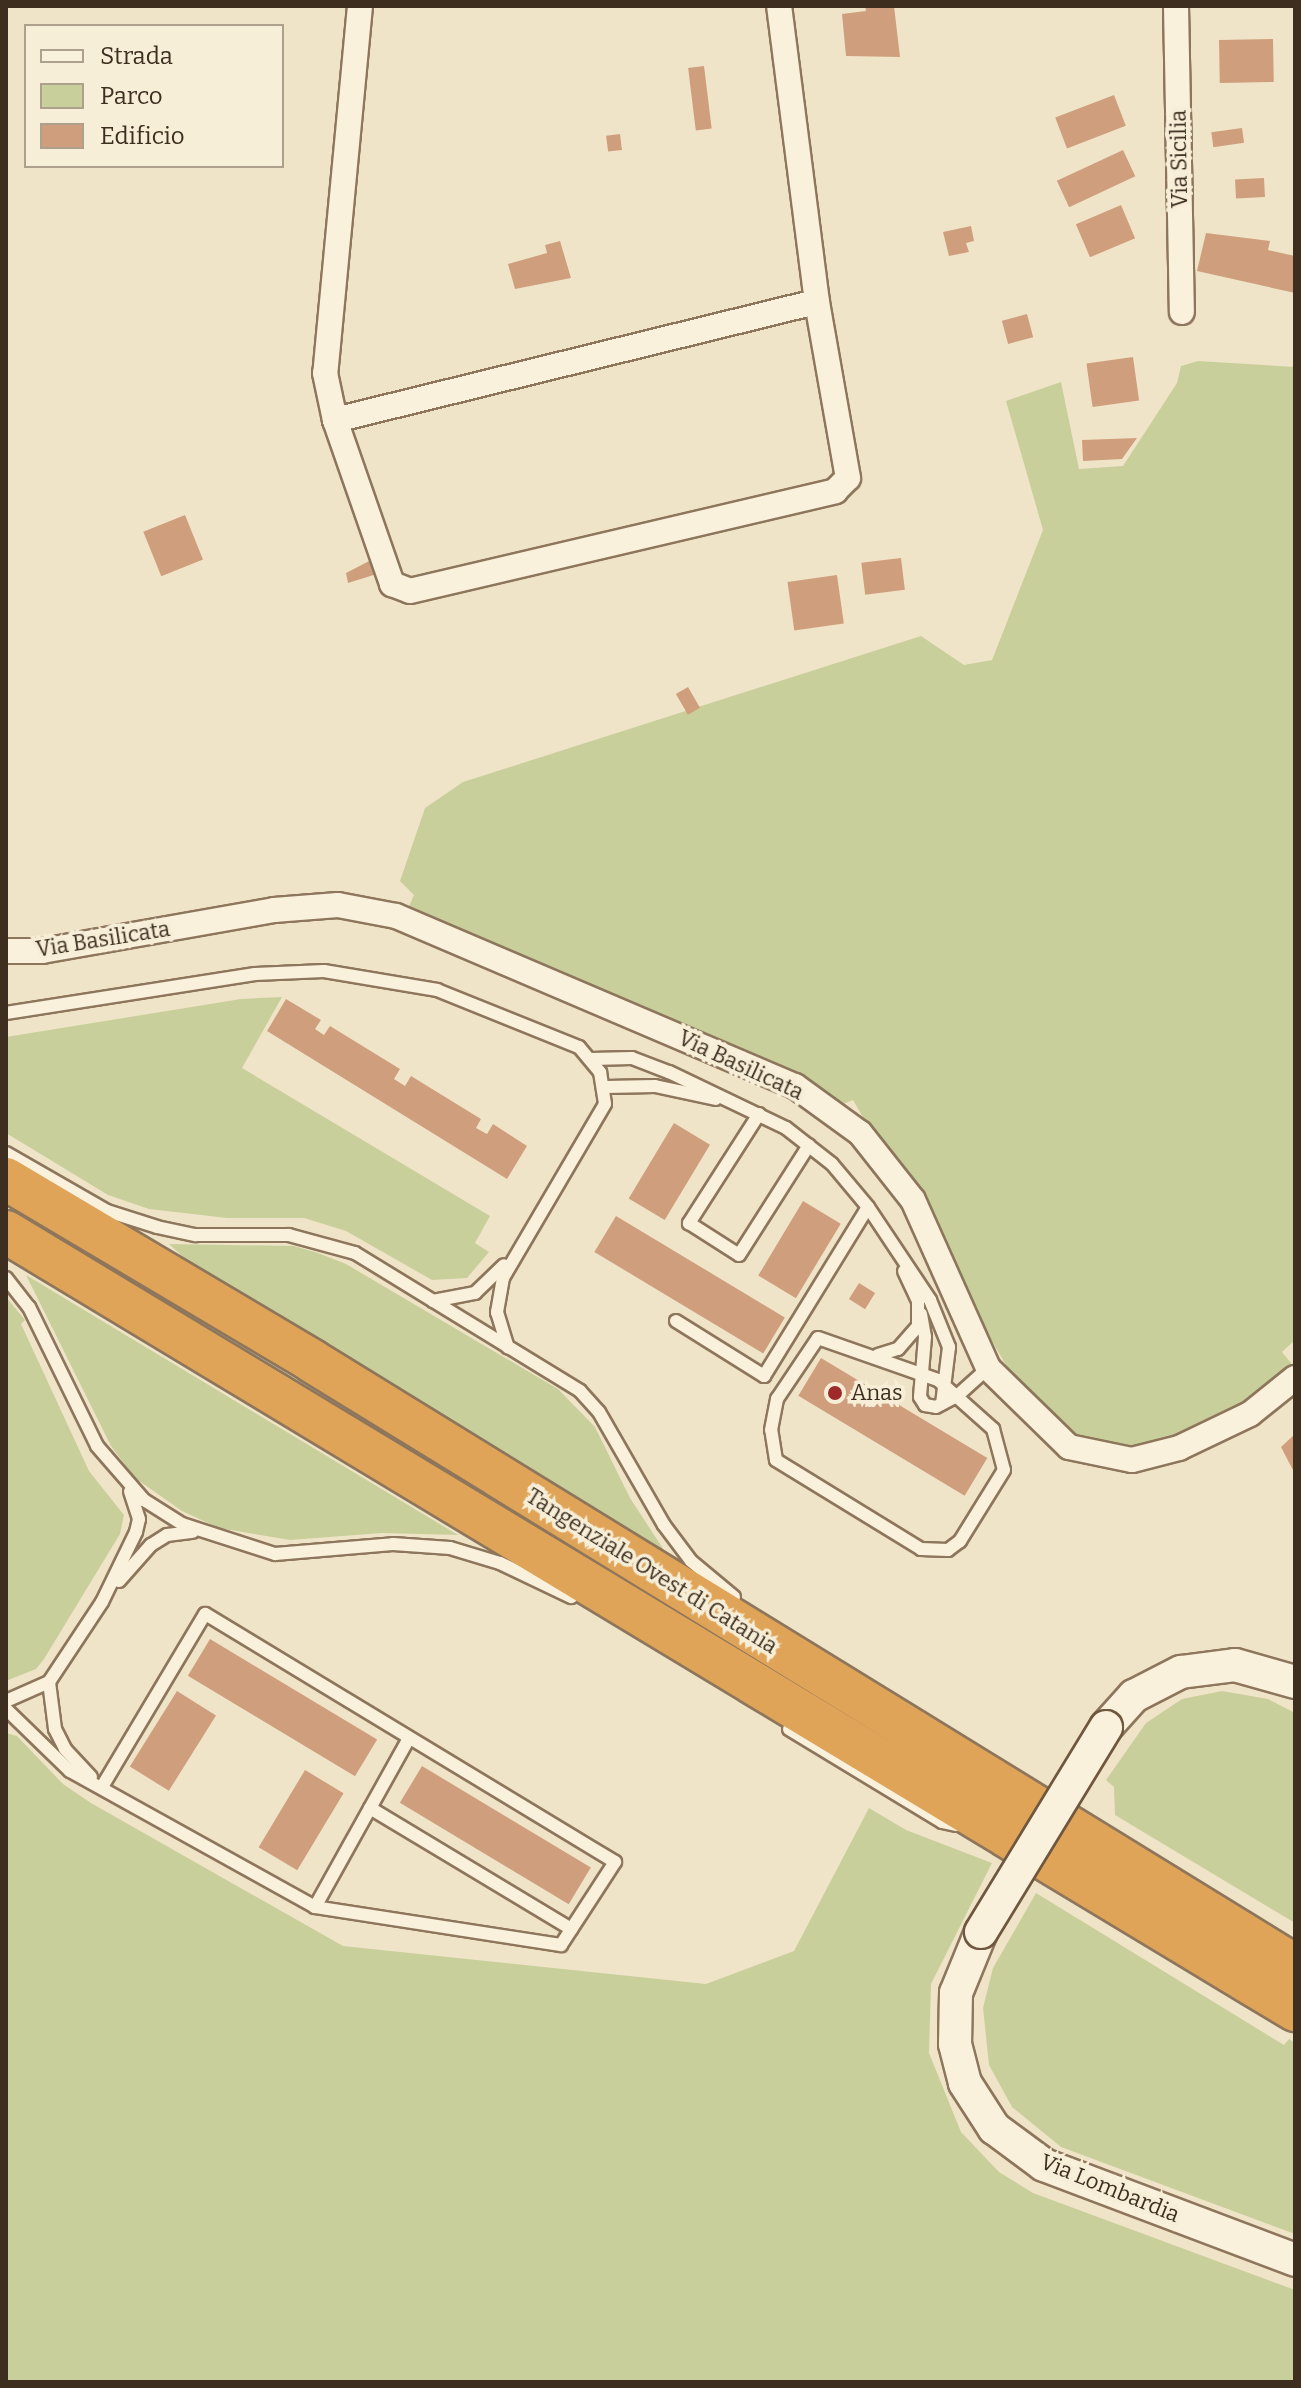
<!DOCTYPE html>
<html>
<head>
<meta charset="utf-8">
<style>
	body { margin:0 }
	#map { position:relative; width:1301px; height:2388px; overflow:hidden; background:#f0e4c8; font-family:Bitter,serif }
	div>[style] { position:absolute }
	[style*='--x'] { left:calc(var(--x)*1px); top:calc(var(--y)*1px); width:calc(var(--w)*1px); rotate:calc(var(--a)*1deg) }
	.green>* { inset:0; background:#c9cf9b }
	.building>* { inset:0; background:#cf9f7d; transform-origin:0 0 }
	.roads { filter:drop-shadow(2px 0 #8d765c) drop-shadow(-2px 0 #8d765c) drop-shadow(0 2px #8d765c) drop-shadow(0 -2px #8d765c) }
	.lane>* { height:12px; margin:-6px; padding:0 6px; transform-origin:6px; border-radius:6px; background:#faf1dc }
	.street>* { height:24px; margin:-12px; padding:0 12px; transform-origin:12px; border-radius:12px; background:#faf1dc }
	.secondary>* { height:32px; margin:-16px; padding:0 16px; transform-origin:16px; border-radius:16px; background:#faf1dc }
	.highway>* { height:42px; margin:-21px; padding:0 21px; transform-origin:21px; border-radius:21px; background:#e0a458 }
	.bridges { filter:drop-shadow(2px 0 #6f573f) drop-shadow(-2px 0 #6f573f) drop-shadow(0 2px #6f573f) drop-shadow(0 -2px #6f573f) }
	.secondary-bridge>* { height:32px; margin:-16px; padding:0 16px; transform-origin:16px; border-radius:16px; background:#faf1dc }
	.dots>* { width:22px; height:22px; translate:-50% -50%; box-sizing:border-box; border:4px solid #f7eed8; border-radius:50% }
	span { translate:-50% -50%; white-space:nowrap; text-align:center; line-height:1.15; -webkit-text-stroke:7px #f7eed8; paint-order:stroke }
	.street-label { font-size:22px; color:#3d2e20 }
	.poi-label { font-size:22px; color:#3d2e20 }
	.left { translate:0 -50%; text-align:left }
	.frame { position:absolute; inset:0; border:8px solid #3d2e20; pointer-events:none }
	.legend { position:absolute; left:24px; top:24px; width:260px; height:144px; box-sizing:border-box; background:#f7eed8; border:2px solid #ada18e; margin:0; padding:10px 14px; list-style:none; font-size:24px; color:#3d2e20 }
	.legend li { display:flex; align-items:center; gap:16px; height:40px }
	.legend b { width:40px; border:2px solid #ada18e }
</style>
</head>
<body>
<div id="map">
	<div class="green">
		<div style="clip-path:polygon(1198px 361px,1295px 367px,1295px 1340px,1282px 1352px,1295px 1368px,1257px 1398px,1199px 1430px,1128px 1451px,1091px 1445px,1069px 1432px,1010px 1372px,853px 1100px,841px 1105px,407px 911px,414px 895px,400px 881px,425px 808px,463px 782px,921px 636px,964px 665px,992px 660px,1043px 530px,1006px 401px,1061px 382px,1079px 469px,1123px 466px,1177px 383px,1181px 366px)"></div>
		<div style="clip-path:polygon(282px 997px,242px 1068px,490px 1216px,475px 1243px,489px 1252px,467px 1278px,432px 1280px,346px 1231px,304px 1218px,227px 1218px,149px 1209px,108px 1195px,6px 1133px,6px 1037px,241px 999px)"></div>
		<div style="clip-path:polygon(169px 1244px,294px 1246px,318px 1253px,346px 1264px,558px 1389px,595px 1427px,630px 1498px,664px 1550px,193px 1266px)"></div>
		<div style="clip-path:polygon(26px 1275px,458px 1535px,382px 1533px,290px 1540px,219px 1528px,182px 1511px,135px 1478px,111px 1446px)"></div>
		<div style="clip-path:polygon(6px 1297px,25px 1320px,21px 1324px,89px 1471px,124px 1515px,120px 1534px,44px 1659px,36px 1669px,6px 1681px)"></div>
		<div style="clip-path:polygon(1222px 1691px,1268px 1699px,1295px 1713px,1295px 1923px,1115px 1815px,1114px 1787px,1106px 1780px,1146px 1723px,1182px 1699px)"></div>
		<div style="clip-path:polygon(6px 1733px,17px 1736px,63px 1784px,91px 1803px,343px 1946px,706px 1984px,794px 1951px,869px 1808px,906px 1830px,992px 1863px,931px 1984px,929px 2053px,961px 2132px,999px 2172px,1033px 2193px,1295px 2290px,1295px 2382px,6px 2382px)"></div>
		<div style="clip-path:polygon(1036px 1893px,1284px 2045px,1289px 2039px,1295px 2043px,1295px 2234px,1061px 2147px,1012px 2107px,989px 2065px,983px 2008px,993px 1968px)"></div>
	</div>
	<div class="building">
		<div style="clip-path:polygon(865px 6px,894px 6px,900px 57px,846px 56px,842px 14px,866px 11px)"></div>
		<div style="left:1273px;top:39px;width:43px;height:54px;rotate:89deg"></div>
		<div style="left:704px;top:66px;width:63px;height:16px;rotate:83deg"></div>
		<div style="left:1114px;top:95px;width:33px;height:63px;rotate:69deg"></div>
		<div style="left:1242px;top:128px;width:15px;height:31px;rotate:82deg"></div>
		<div style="left:620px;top:134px;width:16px;height:14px;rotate:83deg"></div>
		<div style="left:1123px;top:150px;width:29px;height:73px;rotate:65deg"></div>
		<div style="left:1264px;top:178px;width:19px;height:29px;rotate:87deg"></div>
		<div style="left:1121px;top:205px;width:36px;height:49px;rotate:67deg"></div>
		<div style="clip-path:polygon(971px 226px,974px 241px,966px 243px,969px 252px,949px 256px,943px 232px)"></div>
		<div style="clip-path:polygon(1206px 233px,1270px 241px,1268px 250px,1295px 256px,1295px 293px,1197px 271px)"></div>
		<div style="clip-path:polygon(560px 241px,571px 278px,515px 289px,508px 264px,547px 253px,545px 245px)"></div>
		<div style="left:1027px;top:314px;width:24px;height:26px;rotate:75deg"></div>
		<div style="left:1133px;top:357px;width:44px;height:47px;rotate:82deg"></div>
		<div style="clip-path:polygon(1137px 438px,1122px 459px,1083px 461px,1082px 440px)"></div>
		<div style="left:185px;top:515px;width:48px;height:45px;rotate:68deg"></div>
		<div style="clip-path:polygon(375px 558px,380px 573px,348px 583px,346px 573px)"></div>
		<div style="left:901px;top:558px;width:32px;height:40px;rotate:83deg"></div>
		<div style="left:837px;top:575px;width:49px;height:50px;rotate:82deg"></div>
		<div style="left:688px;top:687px;width:24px;height:14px;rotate:60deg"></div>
		<div style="clip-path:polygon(286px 999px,321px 1020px,315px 1029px,324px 1035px,330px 1026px,400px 1069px,394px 1079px,405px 1086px,411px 1076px,481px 1119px,476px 1128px,487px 1134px,493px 1124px,527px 1146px,507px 1179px,267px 1031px)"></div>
		<div style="left:674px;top:1123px;width:42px;height:88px;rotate:31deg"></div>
		<div style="left:803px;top:1201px;width:44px;height:87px;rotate:31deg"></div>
		<div style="left:616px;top:1216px;width:197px;height:42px;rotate:31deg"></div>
		<div style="left:859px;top:1283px;width:19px;height:19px;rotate:32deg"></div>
		<div style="left:821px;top:1358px;width:194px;height:44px;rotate:31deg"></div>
		<div style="clip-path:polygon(1295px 1434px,1295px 1474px,1281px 1447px)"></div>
		<div style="left:210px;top:1639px;width:195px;height:43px;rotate:31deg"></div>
		<div style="left:177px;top:1691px;width:46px;height:89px;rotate:32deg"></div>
		<div style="left:422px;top:1766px;width:197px;height:43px;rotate:31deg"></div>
		<div style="left:305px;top:1770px;width:45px;height:90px;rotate:31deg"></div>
	</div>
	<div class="roads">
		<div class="lane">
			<div style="--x:6;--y:1013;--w:252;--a:-8.9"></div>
			<div style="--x:255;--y:974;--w:69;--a:-2.5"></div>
			<div style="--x:324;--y:971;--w:115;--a:9.5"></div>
			<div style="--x:437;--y:990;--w:153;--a:21.9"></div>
			<div style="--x:579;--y:1047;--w:33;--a:50"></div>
			<div style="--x:600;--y:1072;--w:32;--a:81"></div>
			<div style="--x:605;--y:1104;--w:202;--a:120.4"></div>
			<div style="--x:503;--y:1278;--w:35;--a:100"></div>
			<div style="--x:497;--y:1312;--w:37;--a:73"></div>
			<div style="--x:591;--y:1059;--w:41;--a:-1.4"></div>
			<div style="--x:632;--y:1058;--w:40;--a:21"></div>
			<div style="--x:669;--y:1072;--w:130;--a:25.6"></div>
			<div style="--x:786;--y:1128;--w:58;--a:38"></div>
			<div style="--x:832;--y:1164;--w:56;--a:50.1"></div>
			<div style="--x:868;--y:1207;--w:112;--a:56.3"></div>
			<div style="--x:930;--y:1300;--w:51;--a:68"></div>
			<div style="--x:949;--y:1347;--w:57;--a:97"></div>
			<div style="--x:606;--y:1087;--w:49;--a:-1.2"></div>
			<div style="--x:655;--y:1086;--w:62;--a:12"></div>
			<div style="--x:759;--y:1114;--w:130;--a:122.7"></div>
			<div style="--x:689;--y:1223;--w:59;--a:32.6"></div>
			<div style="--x:739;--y:1255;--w:130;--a:-57.5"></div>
			<div style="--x:6;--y:1153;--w:116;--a:29.9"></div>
			<div style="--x:107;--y:1211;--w:52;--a:17.7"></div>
			<div style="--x:157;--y:1227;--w:40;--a:12"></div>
			<div style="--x:196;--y:1235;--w:93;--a:0"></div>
			<div style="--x:289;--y:1235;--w:68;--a:15.3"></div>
			<div style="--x:355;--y:1253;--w:264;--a:31.5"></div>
			<div style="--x:580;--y:1391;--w:28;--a:48"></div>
			<div style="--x:599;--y:1412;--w:130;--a:60.1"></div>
			<div style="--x:664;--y:1525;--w:45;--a:53.1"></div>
			<div style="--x:691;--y:1561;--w:56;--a:39.9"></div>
			<div style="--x:6;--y:1278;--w:37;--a:52"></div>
			<div style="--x:29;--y:1307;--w:155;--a:63.9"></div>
			<div style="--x:97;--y:1446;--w:72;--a:49"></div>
			<div style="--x:144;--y:1500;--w:45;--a:32.3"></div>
			<div style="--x:182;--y:1524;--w:98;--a:17.9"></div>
			<div style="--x:275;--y:1554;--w:118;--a:-4.8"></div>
			<div style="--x:393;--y:1544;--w:57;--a:4"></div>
			<div style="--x:450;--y:1548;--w:52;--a:16.7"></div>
			<div style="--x:500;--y:1563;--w:79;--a:25.6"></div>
			<div style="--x:433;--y:1301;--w:43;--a:-10.8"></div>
			<div style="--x:475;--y:1293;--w:40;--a:-44"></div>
			<div style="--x:921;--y:1314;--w:23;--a:80"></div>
			<div style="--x:925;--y:1337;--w:60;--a:94.8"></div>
			<div style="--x:920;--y:1397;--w:9;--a:58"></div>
			<div style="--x:925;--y:1405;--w:11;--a:10"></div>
			<div style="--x:936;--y:1407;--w:24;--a:-28"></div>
			<div style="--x:957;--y:1396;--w:42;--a:-42.1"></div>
			<div style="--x:676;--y:1321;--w:104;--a:32"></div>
			<div style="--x:764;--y:1376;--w:198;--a:-58.4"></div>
			<div style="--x:818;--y:1338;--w:127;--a:19.3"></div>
			<div style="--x:938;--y:1380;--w:74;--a:41.7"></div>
			<div style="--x:993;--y:1429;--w:42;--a:75"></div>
			<div style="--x:1004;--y:1470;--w:84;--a:121.8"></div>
			<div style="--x:960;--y:1541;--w:15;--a:143"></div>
			<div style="--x:948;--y:1550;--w:27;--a:-178"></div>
			<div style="--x:921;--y:1549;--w:170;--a:-148.5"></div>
			<div style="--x:776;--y:1460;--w:30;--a:-99"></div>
			<div style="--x:771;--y:1430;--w:32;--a:-79"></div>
			<div style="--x:777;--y:1399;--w:73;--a:-56.1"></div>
			<div style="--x:878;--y:1355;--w:21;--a:-17"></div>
			<div style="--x:898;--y:1349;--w:30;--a:-49"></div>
			<div style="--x:918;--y:1326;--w:25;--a:-90"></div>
			<div style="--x:918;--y:1301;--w:33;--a:-115"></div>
			<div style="--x:119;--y:1581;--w:48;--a:-48.4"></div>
			<div style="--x:151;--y:1545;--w:19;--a:-32"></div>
			<div style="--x:167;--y:1535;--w:26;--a:-7"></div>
			<div style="--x:49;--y:1682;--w:47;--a:82.7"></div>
			<div style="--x:55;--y:1729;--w:22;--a:63"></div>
			<div style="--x:65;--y:1749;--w:38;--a:47"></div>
			<div style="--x:6;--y:1701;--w:47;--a:-23.8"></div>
			<div style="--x:49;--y:1682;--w:96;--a:-56.5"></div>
			<div style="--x:102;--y:1602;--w:78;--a:-64.1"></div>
			<div style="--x:136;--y:1532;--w:13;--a:-77"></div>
			<div style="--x:139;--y:1519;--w:29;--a:-108"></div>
			<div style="--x:6;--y:1709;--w:89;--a:44.1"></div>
			<div style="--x:70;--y:1771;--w:280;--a:29"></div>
			<div style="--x:315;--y:1907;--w:249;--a:8.8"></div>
			<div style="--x:561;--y:1945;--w:99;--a:-57"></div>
			<div style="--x:615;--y:1862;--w:479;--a:-148.8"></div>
			<div style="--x:205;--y:1614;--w:201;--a:120.8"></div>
			<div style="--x:789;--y:1729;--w:179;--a:31.3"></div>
			<div style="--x:942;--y:1822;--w:14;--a:12"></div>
			<div style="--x:370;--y:1808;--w:235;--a:31"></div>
			<div style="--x:315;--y:1907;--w:193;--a:-60.9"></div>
		</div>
		<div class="street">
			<div style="--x:360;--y:6;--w:369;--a:95.4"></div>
			<div style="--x:325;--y:373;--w:48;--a:78"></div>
			<div style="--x:335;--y:420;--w:174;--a:70.8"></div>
			<div style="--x:392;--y:584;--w:19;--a:21"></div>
			<div style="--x:410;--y:591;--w:437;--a:-13.2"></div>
			<div style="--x:835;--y:491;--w:18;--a:-45"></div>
			<div style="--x:848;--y:478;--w:179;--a:-100"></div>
			<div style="--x:817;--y:302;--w:298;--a:-97.3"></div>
			<div style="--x:1176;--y:6;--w:306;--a:88.9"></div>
			<div style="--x:335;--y:420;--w:496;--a:-13.8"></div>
			<div style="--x:6;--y:951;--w:36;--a:0"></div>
			<div style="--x:42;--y:951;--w:236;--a:-10"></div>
			<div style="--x:274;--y:910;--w:64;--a:-4.5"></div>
			<div style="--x:338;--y:905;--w:59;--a:10.7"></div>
			<div style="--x:396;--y:916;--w:434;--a:23.1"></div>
			<div style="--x:795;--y:1086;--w:80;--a:35.9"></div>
			<div style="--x:860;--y:1133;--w:85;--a:51.7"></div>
			<div style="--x:913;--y:1200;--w:184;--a:65.9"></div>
			<div style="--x:988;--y:1368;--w:113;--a:44.3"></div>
			<div style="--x:1069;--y:1447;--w:64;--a:11.7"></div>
			<div style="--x:1132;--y:1460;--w:49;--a:-14.3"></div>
			<div style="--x:1179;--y:1448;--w:79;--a:-25.6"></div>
			<div style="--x:1250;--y:1414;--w:58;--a:-38.7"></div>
		</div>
		<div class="secondary">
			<div style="--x:1106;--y:1727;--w:42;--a:-47.9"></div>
			<div style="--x:1134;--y:1696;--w:53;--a:-27.1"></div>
			<div style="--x:1181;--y:1672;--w:54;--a:-7.4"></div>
			<div style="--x:1235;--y:1665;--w:62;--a:15.8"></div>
			<div style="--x:981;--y:1932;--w:66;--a:112.3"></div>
			<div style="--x:956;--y:1993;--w:51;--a:91.1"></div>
			<div style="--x:955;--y:2044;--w:40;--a:75.6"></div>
			<div style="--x:965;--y:2083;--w:54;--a:57.2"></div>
			<div style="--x:994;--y:2128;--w:62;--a:36.5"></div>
			<div style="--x:1044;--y:2165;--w:268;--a:20.7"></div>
		</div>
		<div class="highway">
			<div style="--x:6;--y:1179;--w:356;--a:30.7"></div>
			<div style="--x:312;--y:1361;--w:1154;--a:31.61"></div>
			<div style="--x:6;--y:1232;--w:1506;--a:31.11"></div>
		</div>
	</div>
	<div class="bridges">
		<div class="secondary-bridge">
			<div style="--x:981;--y:1932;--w:240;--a:-58.6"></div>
		</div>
	</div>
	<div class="dots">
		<div style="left:835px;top:1393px;background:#9e2a2b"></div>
	</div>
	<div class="street-label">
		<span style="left:1179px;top:159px;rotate:-91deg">Via Sicilia</span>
		<span style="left:103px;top:939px;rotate:-9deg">Via Basilicata</span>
		<span style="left:741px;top:1065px;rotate:25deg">Via Basilicata</span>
		<span style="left:652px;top:1571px;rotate:32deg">Tangenziale Ovest di Catania</span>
		<span style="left:1110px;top:2188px;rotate:22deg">Via Lombardia</span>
	</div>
	<div class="poi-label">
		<span class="left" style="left:851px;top:1393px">Anas</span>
	</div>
	<div class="frame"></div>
	<ul class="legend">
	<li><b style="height:10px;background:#faf1dc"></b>Strada</li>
	<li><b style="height:22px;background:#c9cf9b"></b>Parco</li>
	<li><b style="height:22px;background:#cf9f7d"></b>Edificio</li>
	</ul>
</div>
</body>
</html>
